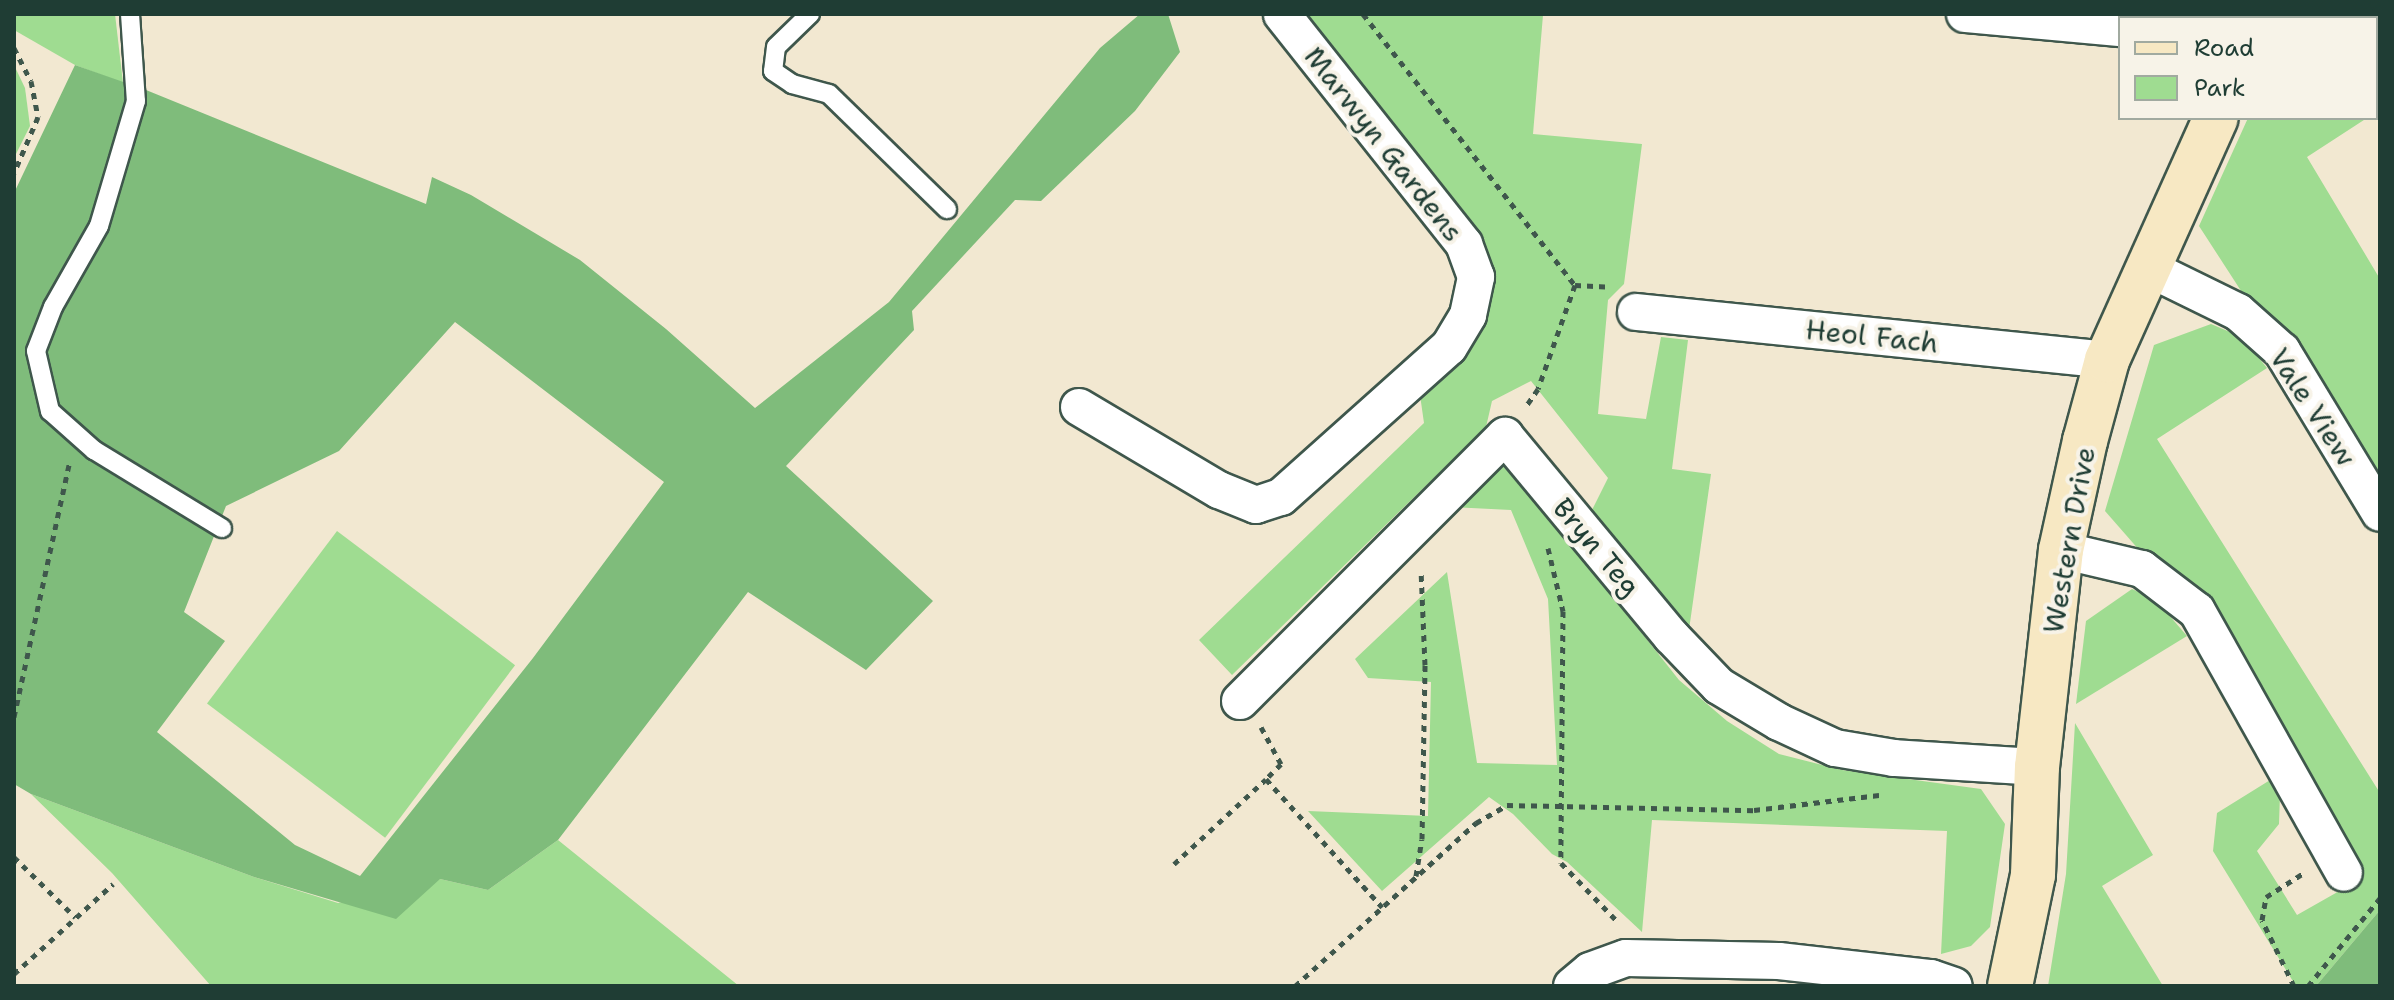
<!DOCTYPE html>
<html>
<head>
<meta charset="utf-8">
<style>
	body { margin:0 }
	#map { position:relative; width:2394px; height:1000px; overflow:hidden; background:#f2e8d1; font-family:"Shantell Sans",sans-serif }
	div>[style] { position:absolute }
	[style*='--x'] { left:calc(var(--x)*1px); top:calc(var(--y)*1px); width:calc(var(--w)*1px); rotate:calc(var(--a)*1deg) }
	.green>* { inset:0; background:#9fdc91; transform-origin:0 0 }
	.forest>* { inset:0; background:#7fbc7b }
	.path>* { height:5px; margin-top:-2.5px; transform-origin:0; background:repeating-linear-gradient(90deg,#3f574c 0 6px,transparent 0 12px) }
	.roads { filter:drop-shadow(2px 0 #3f574c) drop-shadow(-2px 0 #3f574c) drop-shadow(0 2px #3f574c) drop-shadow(0 -2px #3f574c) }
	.lane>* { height:18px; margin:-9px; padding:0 9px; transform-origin:9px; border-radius:9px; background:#fff }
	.street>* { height:36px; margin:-18px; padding:0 18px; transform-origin:18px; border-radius:18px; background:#fff }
	.secondary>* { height:44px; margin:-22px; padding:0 22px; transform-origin:22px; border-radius:22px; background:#f7e8c3 }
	span { translate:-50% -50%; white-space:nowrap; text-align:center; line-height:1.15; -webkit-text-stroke:8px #f7f3e8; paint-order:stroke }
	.street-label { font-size:28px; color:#1f3d34 }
	.frame { position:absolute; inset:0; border:16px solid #1f3d34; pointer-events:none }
	.legend { position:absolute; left:2118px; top:16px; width:260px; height:104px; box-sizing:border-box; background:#f7f3e8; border:2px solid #a1aaa0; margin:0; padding:10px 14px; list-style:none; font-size:24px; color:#1f3d34 }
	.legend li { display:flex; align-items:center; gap:16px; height:40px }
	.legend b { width:40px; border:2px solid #a1aaa0 }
</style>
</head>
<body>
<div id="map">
	<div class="green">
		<div style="clip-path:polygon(14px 14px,115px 14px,123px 83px,75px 65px,14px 30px)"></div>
		<div style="clip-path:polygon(1292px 14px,1543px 15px,1533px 134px,1642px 144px,1624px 284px,1608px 300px,1598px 414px,1646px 419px,1661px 337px,1688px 340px,1672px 469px,1711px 474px,1688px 637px,1595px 526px,1592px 510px,1608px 478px,1531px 381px,1492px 401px,1486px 427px,1232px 675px,1199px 640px,1424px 423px,1419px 388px,1467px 348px,1490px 306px,1477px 254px)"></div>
		<div style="clip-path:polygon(14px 65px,25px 88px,30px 126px,14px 158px)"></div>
		<div style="clip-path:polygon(2248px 118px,2367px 118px,2307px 157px,2380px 279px,2380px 483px,2300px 350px,2278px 322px,2245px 297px,2199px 226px)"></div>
		<div style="clip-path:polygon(2211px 324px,2242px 337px,2267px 368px,2157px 439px,2380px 793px,2380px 910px,2316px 986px,2291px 986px,2294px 983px,2213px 851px,2217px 813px,2275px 777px,2280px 794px,2279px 824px,2257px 851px,2297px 915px,2364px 877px,2204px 596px,2140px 551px,2105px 511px,2154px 345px)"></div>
		<div style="clip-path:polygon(1495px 463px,1512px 469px,1679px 680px,1727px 721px,1779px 754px,1842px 770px,1981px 789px,2005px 824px,1990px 927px,1971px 946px,1941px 954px,1947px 831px,1652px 820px,1642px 932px,1567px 862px,1552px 854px,1513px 814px,1489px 797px,1382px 891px,1308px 811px,1428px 816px,1431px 682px,1368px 678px,1355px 659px,1447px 572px,1477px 763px,1557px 765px,1548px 599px,1511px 510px,1451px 507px)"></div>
		<div style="left:337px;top:531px;width:223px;height:216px;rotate:37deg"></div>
		<div style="clip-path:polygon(2132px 589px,2156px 600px,2187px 636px,2076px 704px,2086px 621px)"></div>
		<div style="clip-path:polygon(2075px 723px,2153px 855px,2102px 886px,2163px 986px,2048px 986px,2066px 874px)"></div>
		<div style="clip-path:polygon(31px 794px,254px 877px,338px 903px,440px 879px,488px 890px,558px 840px,739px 986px,211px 986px,112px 873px)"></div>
	</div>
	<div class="forest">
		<div style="clip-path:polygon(evenodd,1140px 14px,1168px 14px,1180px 52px,1135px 111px,1041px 201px,1015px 200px,912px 311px,914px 330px,786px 466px,933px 601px,866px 670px,748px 592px,558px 840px,488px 890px,440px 879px,396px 919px,254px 877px,31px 794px,14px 784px,14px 193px,75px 65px,146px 90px,426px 204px,432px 177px,471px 195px,580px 260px,666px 329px,755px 408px,889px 302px,1100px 48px,1140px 14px,455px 322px,664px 482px,533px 658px,360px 876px,295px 845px,157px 732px,225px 641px,184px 612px,226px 506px,339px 451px,455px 322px)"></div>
		<div style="clip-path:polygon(2380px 910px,2380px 986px,2316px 986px)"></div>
	</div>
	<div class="path">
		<div style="--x:1363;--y:14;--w:344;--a:52"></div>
		<div style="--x:1575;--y:285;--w:110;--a:109.6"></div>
		<div style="--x:1538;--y:389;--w:21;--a:125"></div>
		<div style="--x:14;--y:48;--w:37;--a:63"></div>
		<div style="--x:31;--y:81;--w:37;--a:79"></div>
		<div style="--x:38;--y:117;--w:61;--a:113.2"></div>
		<div style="--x:1575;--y:285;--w:35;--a:3"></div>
		<div style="--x:1548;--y:548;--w:65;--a:76.6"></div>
		<div style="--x:1563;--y:611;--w:252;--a:90.5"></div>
		<div style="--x:1561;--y:863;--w:82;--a:46"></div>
		<div style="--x:14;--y:717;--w:259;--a:-77.7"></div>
		<div style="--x:1261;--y:727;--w:42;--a:61.6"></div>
		<div style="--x:1281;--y:764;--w:21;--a:135"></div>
		<div style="--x:1266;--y:779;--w:173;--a:47.8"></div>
		<div style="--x:14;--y:857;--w:86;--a:44.5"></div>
		<div style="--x:1174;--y:864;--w:125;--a:-42.7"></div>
		<div style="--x:1416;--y:876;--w:37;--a:-81"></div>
		<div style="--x:1422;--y:839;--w:174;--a:-89"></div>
		<div style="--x:1425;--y:665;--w:95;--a:-92.4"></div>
		<div style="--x:14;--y:974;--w:134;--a:-42.3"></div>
		<div style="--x:1295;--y:986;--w:244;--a:-42"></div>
		<div style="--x:1476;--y:823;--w:36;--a:-30"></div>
		<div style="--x:1507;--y:805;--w:247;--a:1.2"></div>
		<div style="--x:1754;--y:810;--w:126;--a:-6.8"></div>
		<div style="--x:2294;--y:986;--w:73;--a:-115.9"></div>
		<div style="--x:2262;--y:920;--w:23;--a:-80"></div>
		<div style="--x:2266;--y:897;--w:43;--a:-32.6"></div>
		<div style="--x:2308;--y:986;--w:114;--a:-50.7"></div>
	</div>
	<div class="roads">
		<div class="lane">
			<div style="--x:130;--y:14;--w:87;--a:86.1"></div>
			<div style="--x:136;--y:101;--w:130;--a:106.5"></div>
			<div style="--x:99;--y:226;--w:93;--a:119.6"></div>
			<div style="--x:53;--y:307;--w:47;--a:111.1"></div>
			<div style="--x:36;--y:351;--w:62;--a:76.9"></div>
			<div style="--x:50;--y:411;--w:59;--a:41.6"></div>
			<div style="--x:94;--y:450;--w:150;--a:31.4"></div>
			<div style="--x:810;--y:14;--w:47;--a:135.9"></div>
			<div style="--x:776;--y:47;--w:24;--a:97"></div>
			<div style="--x:773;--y:71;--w:23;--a:34"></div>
			<div style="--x:792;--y:84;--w:38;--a:15"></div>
			<div style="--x:829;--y:94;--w:165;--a:44.3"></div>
		</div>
		<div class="street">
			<div style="--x:1965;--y:14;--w:156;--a:5.2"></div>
			<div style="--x:2359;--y:14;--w:7;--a:34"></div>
			<div style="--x:2148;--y:268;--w:100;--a:26.1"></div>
			<div style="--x:2238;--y:312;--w:59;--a:41.6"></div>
			<div style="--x:2282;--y:351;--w:189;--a:58.8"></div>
			<div style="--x:1636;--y:312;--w:473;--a:5.8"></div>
			<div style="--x:1079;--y:407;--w:163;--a:30.7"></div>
			<div style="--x:1219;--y:490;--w:40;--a:22"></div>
			<div style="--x:1256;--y:505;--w:26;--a:-18"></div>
			<div style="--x:1281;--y:497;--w:225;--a:-41.8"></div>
			<div style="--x:1449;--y:347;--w:37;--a:-59"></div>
			<div style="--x:1468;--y:315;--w:39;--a:-78"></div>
			<div style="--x:1476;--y:277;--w:35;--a:-110"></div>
			<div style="--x:1464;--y:244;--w:293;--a:-128.4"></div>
			<div style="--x:2061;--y:550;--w:83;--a:13.2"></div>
			<div style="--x:2142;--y:569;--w:69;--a:37.4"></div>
			<div style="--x:2197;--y:611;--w:300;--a:60.7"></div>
			<div style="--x:1240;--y:701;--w:375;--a:-45"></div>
			<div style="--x:1505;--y:436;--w:260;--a:50.3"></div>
			<div style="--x:1671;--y:636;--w:69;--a:46.2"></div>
			<div style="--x:1719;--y:686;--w:70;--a:31"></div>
			<div style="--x:1779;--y:722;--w:62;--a:24.9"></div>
			<div style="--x:1835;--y:748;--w:60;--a:9.6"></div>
			<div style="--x:1894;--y:758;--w:143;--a:3.6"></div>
			<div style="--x:1572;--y:986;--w:23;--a:-40"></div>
			<div style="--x:1590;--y:971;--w:38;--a:-20"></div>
			<div style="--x:1626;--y:958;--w:153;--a:1.1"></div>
			<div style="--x:1779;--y:961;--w:153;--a:6.4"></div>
			<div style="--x:1931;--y:978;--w:24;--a:19"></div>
		</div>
		<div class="secondary">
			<div style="--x:2271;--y:18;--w:4;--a:-63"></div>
			<div style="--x:2010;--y:986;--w:113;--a:-78.3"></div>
			<div style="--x:2033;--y:875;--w:108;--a:-87.9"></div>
			<div style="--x:2037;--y:767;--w:218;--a:-83.7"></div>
			<div style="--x:2061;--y:550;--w:112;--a:-77.6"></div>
			<div style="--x:2085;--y:441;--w:84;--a:-74.8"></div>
			<div style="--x:2107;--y:360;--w:265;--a:-65.8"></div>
		</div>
	</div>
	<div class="street-label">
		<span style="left:1384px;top:144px;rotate:52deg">Marwyn Gardens</span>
		<span style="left:1872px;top:336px;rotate:6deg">Heol Fach</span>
		<span style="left:2313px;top:407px;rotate:57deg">Vale View</span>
		<span style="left:2069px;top:540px;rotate:-80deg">Western Drive</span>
		<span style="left:1597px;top:547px;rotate:50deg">Bryn Teg</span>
	</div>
	<div class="frame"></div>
	<ul class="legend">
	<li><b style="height:10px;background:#f7e8c3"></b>Road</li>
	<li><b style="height:22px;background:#9fdc91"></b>Park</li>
	</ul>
</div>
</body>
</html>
